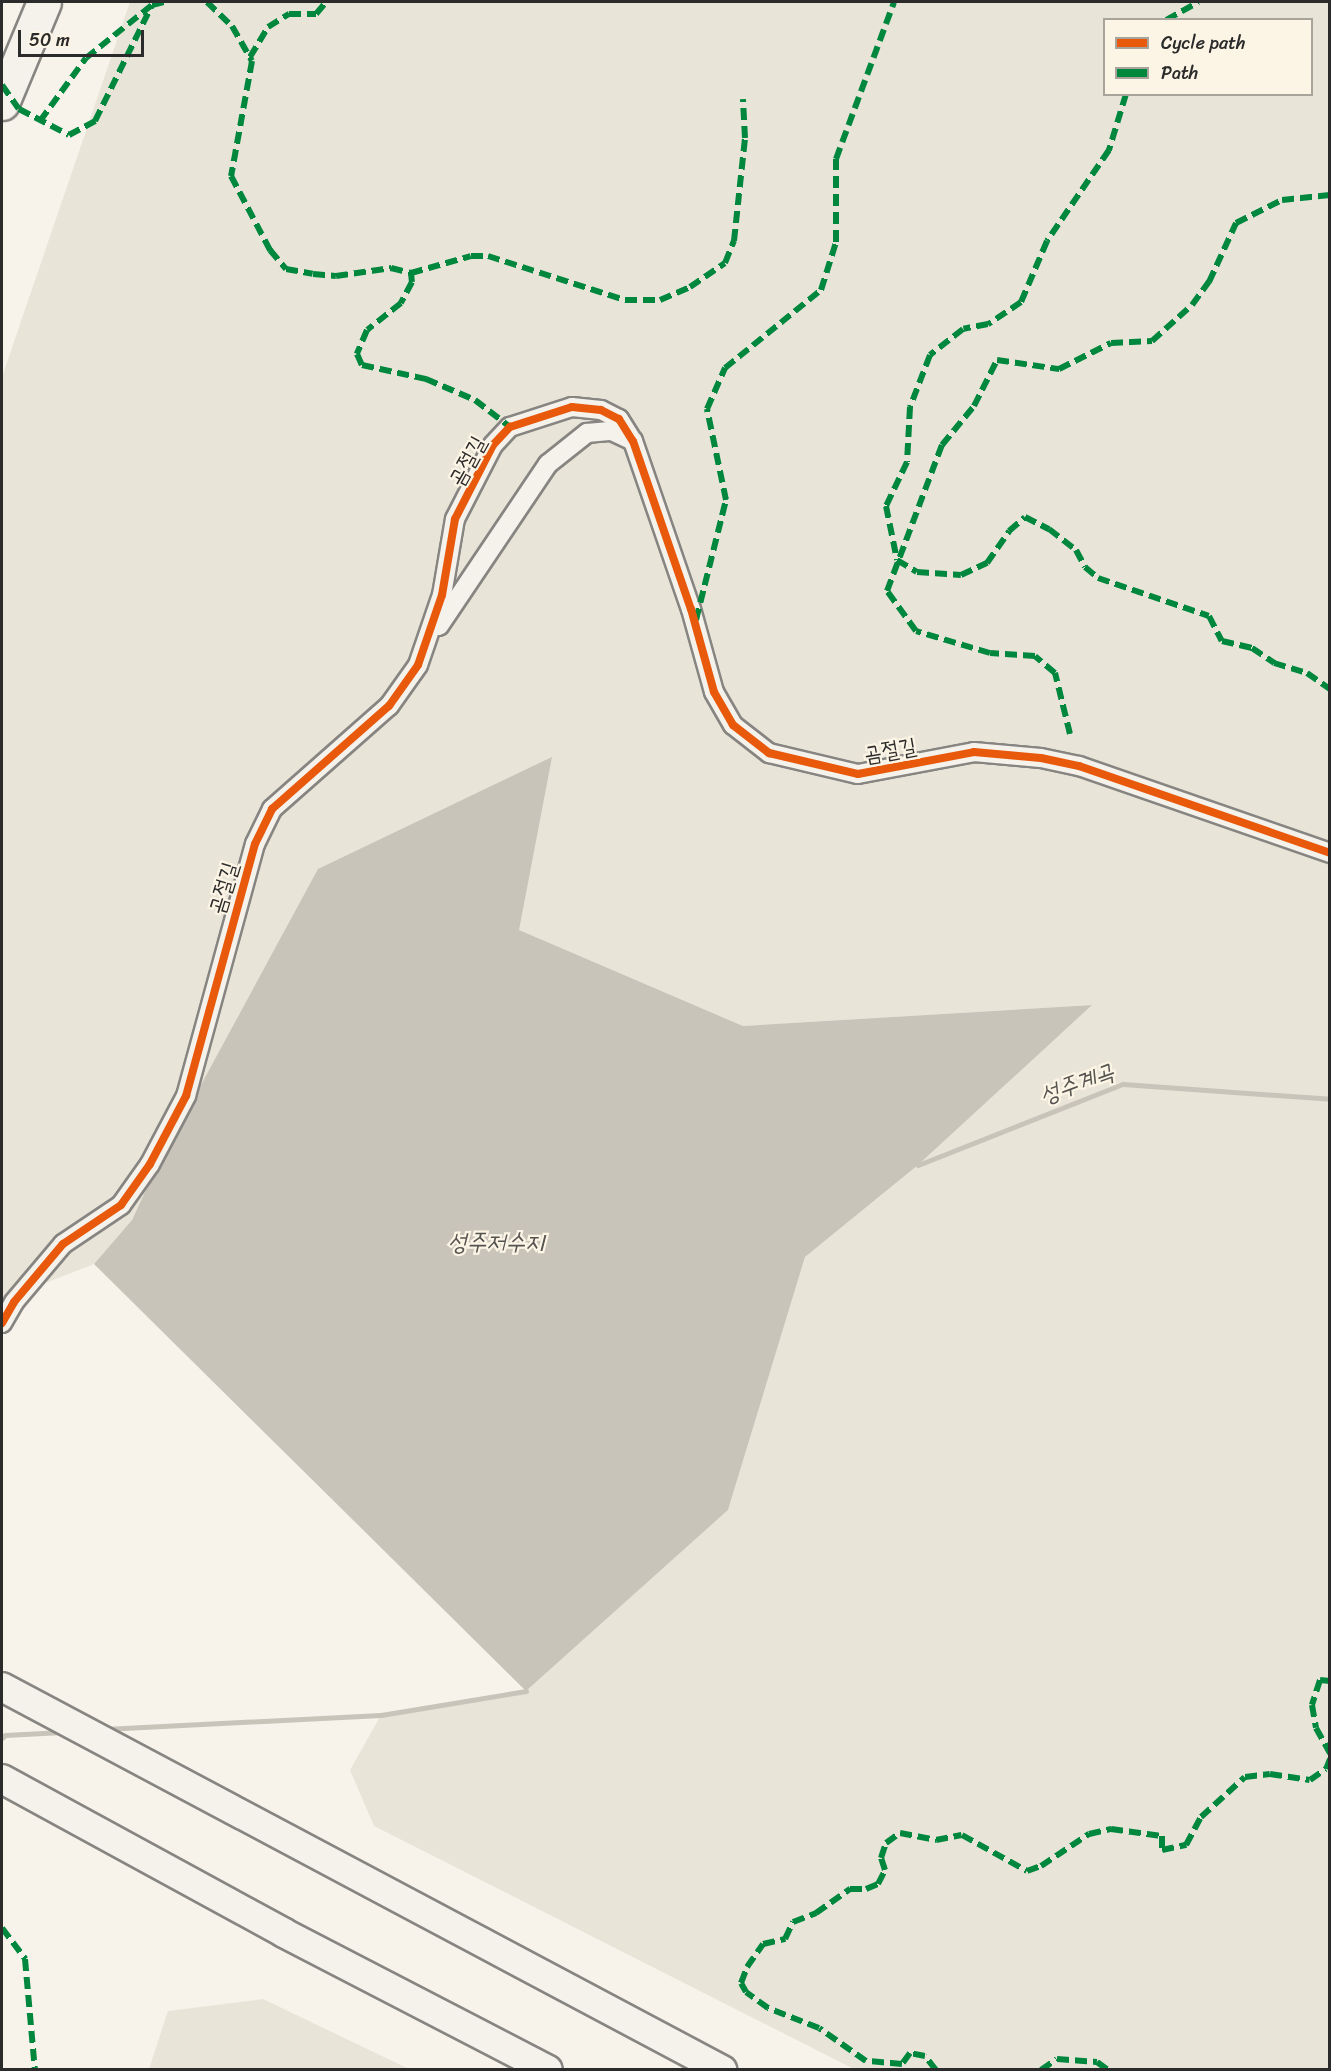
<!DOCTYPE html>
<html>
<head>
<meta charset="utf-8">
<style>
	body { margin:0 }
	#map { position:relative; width:1331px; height:2071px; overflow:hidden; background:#f7f3ea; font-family:Sriracha,"Poor Story",sans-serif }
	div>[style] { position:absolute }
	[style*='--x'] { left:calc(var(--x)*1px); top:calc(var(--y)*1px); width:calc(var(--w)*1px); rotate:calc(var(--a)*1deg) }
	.green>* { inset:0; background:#e9e4d8 }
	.water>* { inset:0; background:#c8c4ba }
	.stream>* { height:5px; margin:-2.5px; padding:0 2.5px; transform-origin:2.5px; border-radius:2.5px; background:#c8c4ba }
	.roads { filter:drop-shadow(2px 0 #878581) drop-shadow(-2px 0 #878581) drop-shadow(0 2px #878581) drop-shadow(0 -2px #878581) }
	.street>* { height:18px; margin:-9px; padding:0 9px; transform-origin:9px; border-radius:9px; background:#f5f2ec }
	.primary>* { height:28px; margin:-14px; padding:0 14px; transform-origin:14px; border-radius:14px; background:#f5f2ec }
	.highway>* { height:33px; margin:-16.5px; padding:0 16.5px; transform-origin:16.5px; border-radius:16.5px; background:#f5f2ec }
	.quiet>* { height:6px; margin-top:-3px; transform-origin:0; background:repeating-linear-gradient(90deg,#00873e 0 12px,transparent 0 18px) }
	.cycleway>* { height:8px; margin:-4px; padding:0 4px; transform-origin:4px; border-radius:4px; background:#e8590c }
	span { translate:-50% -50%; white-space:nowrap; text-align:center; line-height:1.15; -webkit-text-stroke:4.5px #fcf5e5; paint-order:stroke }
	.street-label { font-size:22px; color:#2b2b2b }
	.water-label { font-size:24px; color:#545350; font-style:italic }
	.frame { position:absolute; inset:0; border:3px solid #2b2b2b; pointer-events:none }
	.legend { position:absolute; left:1103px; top:18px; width:210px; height:78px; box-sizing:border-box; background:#fcf5e5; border:2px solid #a8a49b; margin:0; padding:8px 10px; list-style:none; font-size:18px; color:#2b2b2b }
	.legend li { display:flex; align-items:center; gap:12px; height:30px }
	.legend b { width:30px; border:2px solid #a8a49b }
	.scale { position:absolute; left:18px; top:30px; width:126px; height:27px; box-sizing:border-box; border:3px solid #2b2b2b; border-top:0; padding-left:8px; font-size:18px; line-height:21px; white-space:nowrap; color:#2b2b2b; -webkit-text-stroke:4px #fcf5e5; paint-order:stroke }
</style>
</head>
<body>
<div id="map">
	<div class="green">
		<div style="clip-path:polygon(evenodd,130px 2px,1329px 2px,1329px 2069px,854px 2069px,374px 1826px,350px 1770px,381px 1715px,526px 1691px,728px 1510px,805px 1257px,918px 1165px,1091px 1005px,743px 1026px,518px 930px,551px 757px,156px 1168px,132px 1220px,94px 1264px,2px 1300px,2px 377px,130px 2px,1104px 20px,1312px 20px,1312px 94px,1104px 94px,1104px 20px)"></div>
		<div style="clip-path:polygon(263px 1999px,409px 2069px,149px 2069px,168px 2011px)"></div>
	</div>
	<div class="water">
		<div style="clip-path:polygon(552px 757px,519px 930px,743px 1026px,1092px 1005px,918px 1165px,805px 1257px,728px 1510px,526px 1691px,94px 1264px,132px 1220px,156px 1168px,318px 869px)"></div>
	</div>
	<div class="stream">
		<div style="--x:918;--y:1165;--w:220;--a:-21.6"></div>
		<div style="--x:1123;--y:1084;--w:208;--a:4.1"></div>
		<div style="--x:104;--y:1729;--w:277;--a:-2.9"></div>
		<div style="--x:381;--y:1715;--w:147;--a:-9.4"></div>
		<div style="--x:2;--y:1738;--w:4;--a:-45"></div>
		<div style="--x:5;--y:1735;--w:57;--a:-3"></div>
	</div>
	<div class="roads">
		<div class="street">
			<div style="--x:439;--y:626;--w:195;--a:-56.1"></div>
			<div style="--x:548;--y:464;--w:50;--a:-38.5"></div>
			<div style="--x:587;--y:433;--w:25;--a:-5"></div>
			<div style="--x:612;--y:431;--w:23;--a:25"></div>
			<div style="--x:2;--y:1323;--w:24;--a:-60"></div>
			<div style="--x:14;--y:1302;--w:76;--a:-49.8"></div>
			<div style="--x:63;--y:1244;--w:70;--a:-33.9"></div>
			<div style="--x:121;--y:1205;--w:50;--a:-54.7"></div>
			<div style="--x:150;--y:1164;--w:77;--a:-62.1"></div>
			<div style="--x:186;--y:1096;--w:261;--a:-74.7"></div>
			<div style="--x:255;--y:844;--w:39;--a:-64"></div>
			<div style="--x:272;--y:809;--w:156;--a:-41.4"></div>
			<div style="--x:389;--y:706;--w:50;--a:-54.7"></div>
			<div style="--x:418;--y:665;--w:74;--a:-71.1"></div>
			<div style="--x:442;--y:595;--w:77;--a:-80.3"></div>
			<div style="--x:455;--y:519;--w:83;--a:-62.8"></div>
			<div style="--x:493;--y:445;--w:25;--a:-47"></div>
			<div style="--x:510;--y:427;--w:65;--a:-17.9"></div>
			<div style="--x:572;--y:407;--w:29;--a:6"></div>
			<div style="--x:601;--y:410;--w:20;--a:27"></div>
			<div style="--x:619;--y:419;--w:26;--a:58"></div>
			<div style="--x:633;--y:441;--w:178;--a:71"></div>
			<div style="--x:691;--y:609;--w:86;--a:74.5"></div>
			<div style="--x:714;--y:692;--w:38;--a:60"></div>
			<div style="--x:733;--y:725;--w:46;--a:37.9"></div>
			<div style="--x:769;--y:753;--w:91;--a:13.3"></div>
			<div style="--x:858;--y:774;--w:118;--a:-10.7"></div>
			<div style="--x:974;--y:752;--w:67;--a:5.1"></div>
			<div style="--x:1041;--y:758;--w:39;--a:12"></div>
			<div style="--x:1079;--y:766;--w:266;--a:19.1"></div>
		</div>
		<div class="primary">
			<div style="--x:2;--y:1687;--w:816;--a:28.01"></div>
			<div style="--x:2;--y:1779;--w:321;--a:28.6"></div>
			<div style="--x:284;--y:1933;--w:297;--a:27.4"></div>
		</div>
		<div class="highway">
			<div style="--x:2;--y:103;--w:109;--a:-67.4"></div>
		</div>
	</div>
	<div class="quiet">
		<div style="--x:207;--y:2;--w:35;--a:44"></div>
		<div style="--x:232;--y:26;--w:40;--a:60.3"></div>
		<div style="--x:252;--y:61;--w:117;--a:100.3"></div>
		<div style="--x:231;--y:176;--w:84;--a:62.2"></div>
		<div style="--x:270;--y:250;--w:25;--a:50"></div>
		<div style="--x:286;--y:269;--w:27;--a:10"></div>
		<div style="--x:313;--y:274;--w:23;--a:5"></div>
		<div style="--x:336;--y:276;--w:56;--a:-8.3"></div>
		<div style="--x:391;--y:268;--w:21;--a:14"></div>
		<div style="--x:411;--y:273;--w:9;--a:84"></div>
		<div style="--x:412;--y:282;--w:24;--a:118"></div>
		<div style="--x:401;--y:303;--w:43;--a:141.5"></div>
		<div style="--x:367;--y:330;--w:26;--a:113"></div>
		<div style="--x:357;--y:354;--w:12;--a:66"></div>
		<div style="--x:362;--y:365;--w:66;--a:12.3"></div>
		<div style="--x:426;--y:379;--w:53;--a:23.2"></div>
		<div style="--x:475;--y:400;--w:44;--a:37.6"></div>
		<div style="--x:1166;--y:20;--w:37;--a:-29"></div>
		<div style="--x:250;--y:57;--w:35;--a:-59"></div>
		<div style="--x:268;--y:27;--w:25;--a:-32"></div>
		<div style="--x:289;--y:14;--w:27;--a:0"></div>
		<div style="--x:316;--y:14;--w:16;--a:-50"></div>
		<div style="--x:2;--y:85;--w:29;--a:55"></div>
		<div style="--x:19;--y:109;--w:56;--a:27.5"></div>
		<div style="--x:69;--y:135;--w:30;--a:-28"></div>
		<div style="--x:95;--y:121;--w:129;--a:-63.8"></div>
		<div style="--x:1126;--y:94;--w:59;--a:106.9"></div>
		<div style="--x:1109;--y:150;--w:110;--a:124.3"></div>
		<div style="--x:1047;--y:241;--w:66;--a:113.1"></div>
		<div style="--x:1021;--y:302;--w:40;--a:146"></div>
		<div style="--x:988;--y:324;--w:25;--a:169"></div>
		<div style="--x:963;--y:329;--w:42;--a:141.8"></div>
		<div style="--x:930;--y:355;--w:56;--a:111"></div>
		<div style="--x:910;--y:407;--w:55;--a:93.1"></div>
		<div style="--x:907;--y:462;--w:49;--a:115.5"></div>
		<div style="--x:886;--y:506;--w:55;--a:78.5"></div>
		<div style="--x:897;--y:560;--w:23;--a:31"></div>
		<div style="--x:917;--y:572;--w:44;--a:3.9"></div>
		<div style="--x:961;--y:575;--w:29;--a:-25"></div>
		<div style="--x:987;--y:563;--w:39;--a:-55"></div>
		<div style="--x:1009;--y:531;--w:21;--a:-41"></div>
		<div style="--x:1025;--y:517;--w:27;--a:27"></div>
		<div style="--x:1049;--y:529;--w:34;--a:38"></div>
		<div style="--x:1076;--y:550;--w:19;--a:62"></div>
		<div style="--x:1085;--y:567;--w:17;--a:40"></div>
		<div style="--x:1098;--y:578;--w:117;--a:18.9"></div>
		<div style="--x:1209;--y:616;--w:28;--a:63"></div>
		<div style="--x:1222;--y:641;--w:31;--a:13"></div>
		<div style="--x:1252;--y:648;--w:27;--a:34"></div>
		<div style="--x:1274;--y:663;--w:34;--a:17"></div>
		<div style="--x:1307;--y:673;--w:28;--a:35"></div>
		<div style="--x:40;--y:121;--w:78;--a:-53.9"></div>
		<div style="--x:86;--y:58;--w:85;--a:-38.8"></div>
		<div style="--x:152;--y:5;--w:12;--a:-14"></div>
		<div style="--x:411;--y:273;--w:62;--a:-15.8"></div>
		<div style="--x:471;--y:256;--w:17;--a:0"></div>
		<div style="--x:488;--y:256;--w:144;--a:17.8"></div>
		<div style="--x:625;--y:300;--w:35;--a:0"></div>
		<div style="--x:660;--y:300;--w:33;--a:-23"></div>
		<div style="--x:690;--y:287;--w:42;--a:-34.4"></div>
		<div style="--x:725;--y:263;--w:24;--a:-68"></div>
		<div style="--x:734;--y:241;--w:104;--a:-83.9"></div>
		<div style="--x:745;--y:138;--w:39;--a:-93"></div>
		<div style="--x:696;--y:620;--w:124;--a:-76"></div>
		<div style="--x:726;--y:500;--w:93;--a:-101.8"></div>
		<div style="--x:707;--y:409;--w:45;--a:-66.3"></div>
		<div style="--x:725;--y:368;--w:124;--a:-39.1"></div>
		<div style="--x:821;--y:290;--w:50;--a:-72.6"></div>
		<div style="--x:836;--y:242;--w:83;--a:-90"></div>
		<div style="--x:836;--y:159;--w:167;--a:-69.7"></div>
		<div style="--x:1070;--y:734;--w:63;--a:-103.8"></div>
		<div style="--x:1055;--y:673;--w:26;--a:-140"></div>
		<div style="--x:1035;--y:656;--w:45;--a:-176.2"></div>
		<div style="--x:990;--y:653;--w:77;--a:-163.4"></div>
		<div style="--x:916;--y:631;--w:49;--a:-125.9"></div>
		<div style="--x:887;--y:591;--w:156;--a:-69.4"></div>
		<div style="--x:942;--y:445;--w:50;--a:-50.6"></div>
		<div style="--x:974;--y:406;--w:51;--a:-63.4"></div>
		<div style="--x:997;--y:360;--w:63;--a:8.3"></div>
		<div style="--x:1059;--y:369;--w:58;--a:-26.6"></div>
		<div style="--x:1111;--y:343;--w:41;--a:-2.8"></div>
		<div style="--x:1152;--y:341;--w:54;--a:-42"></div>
		<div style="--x:1192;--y:305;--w:29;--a:-54"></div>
		<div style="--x:1209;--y:282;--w:65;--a:-65.4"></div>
		<div style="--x:1236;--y:223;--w:51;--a:-26.6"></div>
		<div style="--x:1282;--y:200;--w:48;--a:-5.9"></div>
		<div style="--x:1330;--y:1681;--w:10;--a:-174"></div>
		<div style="--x:1320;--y:1680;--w:26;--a:108"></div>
		<div style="--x:1312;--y:1705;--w:23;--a:80"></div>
		<div style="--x:1316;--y:1728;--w:29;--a:61"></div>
		<div style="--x:2;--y:1928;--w:39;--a:53"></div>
		<div style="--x:25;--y:1959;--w:111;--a:84.9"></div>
		<div style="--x:936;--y:2070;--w:18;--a:-128"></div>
		<div style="--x:925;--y:2056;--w:15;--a:-169"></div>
		<div style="--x:910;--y:2053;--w:14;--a:126"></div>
		<div style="--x:902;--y:2064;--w:36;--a:-175"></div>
		<div style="--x:866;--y:2061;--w:57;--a:-144.9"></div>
		<div style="--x:819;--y:2028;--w:55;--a:-158.6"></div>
		<div style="--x:768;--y:2008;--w:27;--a:-144"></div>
		<div style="--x:746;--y:1992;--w:10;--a:-119"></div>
		<div style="--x:741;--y:1983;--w:17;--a:-69"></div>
		<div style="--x:747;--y:1967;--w:28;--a:-55"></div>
		<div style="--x:763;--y:1944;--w:23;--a:-13"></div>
		<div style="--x:785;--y:1939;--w:19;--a:-65"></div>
		<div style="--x:793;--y:1922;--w:25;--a:-21"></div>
		<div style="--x:816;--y:1913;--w:42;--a:-35.2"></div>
		<div style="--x:850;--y:1889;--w:16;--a:0"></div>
		<div style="--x:866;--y:1889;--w:13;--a:-23"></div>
		<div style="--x:878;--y:1884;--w:16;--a:-63"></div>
		<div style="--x:885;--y:1870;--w:13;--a:-108"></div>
		<div style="--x:881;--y:1858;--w:16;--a:-72"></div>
		<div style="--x:886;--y:1843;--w:17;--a:-36"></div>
		<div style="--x:900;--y:1833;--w:37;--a:11"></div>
		<div style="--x:936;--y:1840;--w:26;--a:-11"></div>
		<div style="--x:962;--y:1835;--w:74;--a:29"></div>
		<div style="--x:1027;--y:1871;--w:15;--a:-20"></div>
		<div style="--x:1041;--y:1866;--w:58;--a:-33.7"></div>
		<div style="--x:1089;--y:1834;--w:23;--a:-13"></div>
		<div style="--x:1111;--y:1829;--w:51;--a:7.8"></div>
		<div style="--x:1162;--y:1836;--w:14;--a:90"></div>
		<div style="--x:1162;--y:1850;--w:25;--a:-12"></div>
		<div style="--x:1186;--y:1845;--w:32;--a:-62"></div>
		<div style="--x:1201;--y:1817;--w:59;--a:-42.3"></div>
		<div style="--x:1245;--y:1777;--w:25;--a:-7"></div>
		<div style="--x:1270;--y:1774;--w:40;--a:8.5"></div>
		<div style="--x:1310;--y:1780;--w:19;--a:-35"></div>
		<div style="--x:1326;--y:1769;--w:11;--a:-68"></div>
		<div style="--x:1041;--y:2070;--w:19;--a:-35"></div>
		<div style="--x:1057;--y:2059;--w:40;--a:4.3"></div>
		<div style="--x:1097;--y:2062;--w:14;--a:36"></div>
	</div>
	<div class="cycleway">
		<div style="--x:2;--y:1323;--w:24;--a:-60"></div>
		<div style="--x:14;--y:1302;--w:76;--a:-49.8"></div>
		<div style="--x:63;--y:1244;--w:70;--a:-33.9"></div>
		<div style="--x:121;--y:1205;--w:50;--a:-54.7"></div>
		<div style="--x:150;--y:1164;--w:77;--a:-62.1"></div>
		<div style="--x:186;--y:1096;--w:261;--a:-74.7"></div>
		<div style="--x:255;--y:844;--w:39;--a:-64"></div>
		<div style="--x:272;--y:809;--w:156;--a:-41.4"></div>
		<div style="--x:389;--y:706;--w:50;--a:-54.7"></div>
		<div style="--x:418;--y:665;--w:74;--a:-71.1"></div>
		<div style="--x:442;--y:595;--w:77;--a:-80.3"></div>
		<div style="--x:455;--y:519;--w:83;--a:-62.8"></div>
		<div style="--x:493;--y:445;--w:25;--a:-47"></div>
		<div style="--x:510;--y:427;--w:65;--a:-17.9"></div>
		<div style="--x:572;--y:407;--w:29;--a:6"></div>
		<div style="--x:601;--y:410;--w:20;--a:27"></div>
		<div style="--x:619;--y:419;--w:26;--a:58"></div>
		<div style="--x:633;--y:441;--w:178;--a:71"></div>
		<div style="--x:691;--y:609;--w:86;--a:74.5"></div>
		<div style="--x:714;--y:692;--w:38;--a:60"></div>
		<div style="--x:733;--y:725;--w:46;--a:37.9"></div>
		<div style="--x:769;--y:753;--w:91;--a:13.3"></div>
		<div style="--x:858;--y:774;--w:118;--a:-10.7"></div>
		<div style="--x:974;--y:752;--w:67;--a:5.1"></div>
		<div style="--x:1041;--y:758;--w:39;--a:12"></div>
		<div style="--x:1079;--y:766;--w:266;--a:19.1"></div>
	</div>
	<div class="street-label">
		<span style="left:467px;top:461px;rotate:-61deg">곰절길</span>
		<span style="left:890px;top:750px;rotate:-10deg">곰절길</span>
		<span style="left:223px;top:888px;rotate:-73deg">곰절길</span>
	</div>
	<div class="water-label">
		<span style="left:1077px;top:1084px;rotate:-20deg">성주계곡</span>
		<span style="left:496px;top:1243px">성주저수지</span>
	</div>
	<div class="frame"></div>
	<ul class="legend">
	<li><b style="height:8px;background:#e8590c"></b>Cycle path</li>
	<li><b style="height:8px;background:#00873e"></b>Path</li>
	</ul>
	<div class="scale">50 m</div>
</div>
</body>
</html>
